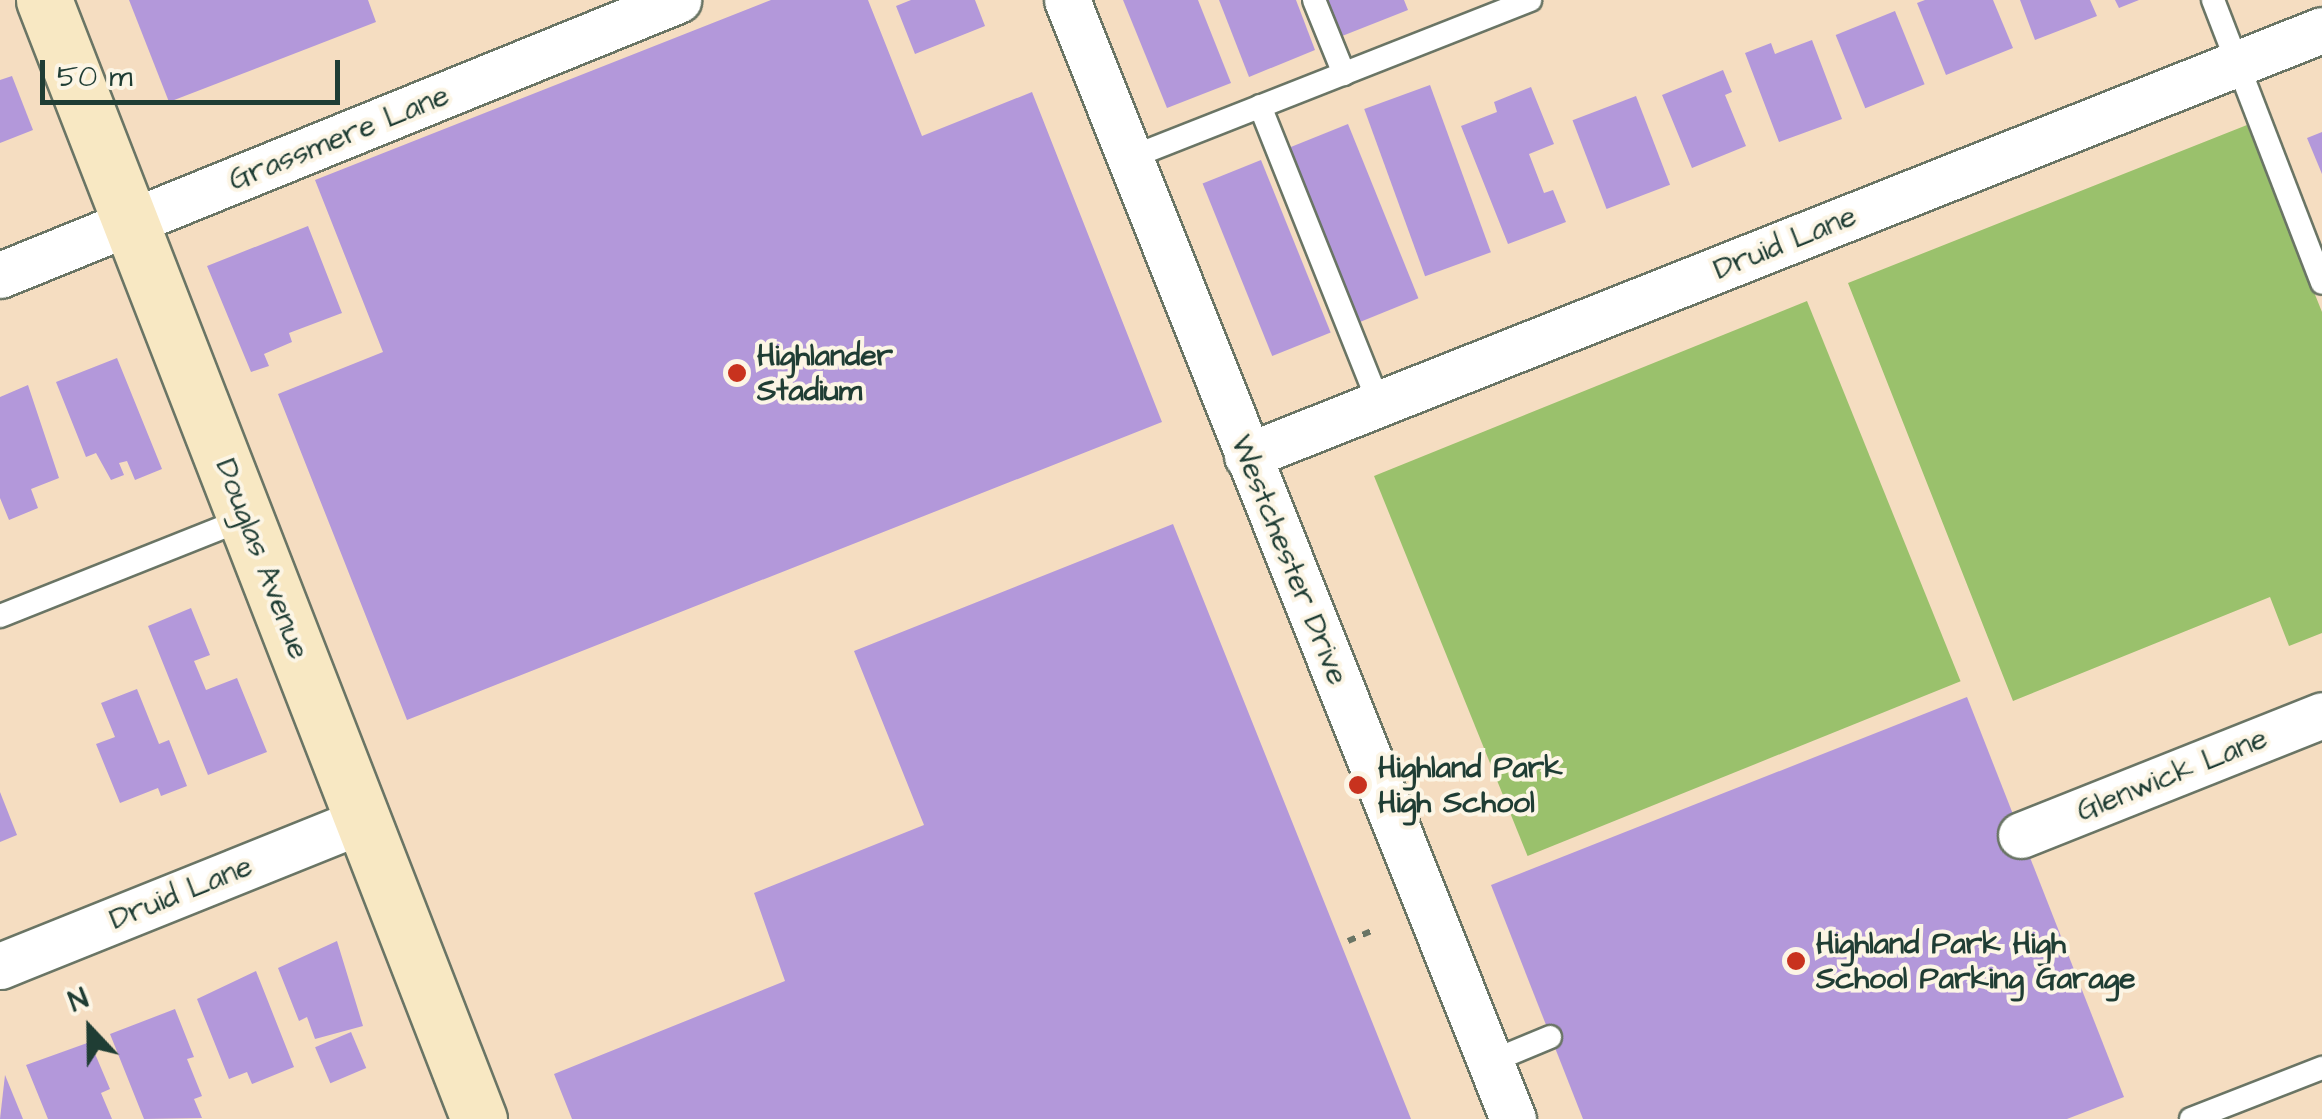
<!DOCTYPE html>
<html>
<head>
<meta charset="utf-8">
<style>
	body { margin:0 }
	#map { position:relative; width:2322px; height:1119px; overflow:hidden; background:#f5ddc1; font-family:"Architects Daughter",sans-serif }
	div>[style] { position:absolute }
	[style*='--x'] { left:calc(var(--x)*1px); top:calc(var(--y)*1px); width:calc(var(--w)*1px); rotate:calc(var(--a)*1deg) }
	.green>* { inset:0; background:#9ac16c; transform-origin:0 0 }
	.building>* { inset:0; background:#b398da; transform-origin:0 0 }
	.path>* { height:6px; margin-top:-3px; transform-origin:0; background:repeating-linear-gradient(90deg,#6a7565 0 8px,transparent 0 16px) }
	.roads { filter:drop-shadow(2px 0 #6a7565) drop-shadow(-2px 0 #6a7565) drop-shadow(0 2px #6a7565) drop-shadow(0 -2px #6a7565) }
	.lane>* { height:22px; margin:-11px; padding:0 11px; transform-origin:11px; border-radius:11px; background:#fff }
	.street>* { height:45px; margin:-22.5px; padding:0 22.5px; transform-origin:22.5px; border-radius:22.5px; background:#fff }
	.secondary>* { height:55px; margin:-27.5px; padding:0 27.5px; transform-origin:27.5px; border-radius:27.5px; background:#f8e8c3 }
	.dots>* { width:28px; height:28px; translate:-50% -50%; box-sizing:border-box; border:5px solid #fcf5e5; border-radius:50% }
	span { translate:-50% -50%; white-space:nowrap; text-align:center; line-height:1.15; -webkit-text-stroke:8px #fcf5e5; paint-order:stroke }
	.street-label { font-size:30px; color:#1f3d34 }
	.poi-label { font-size:30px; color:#1f3d34; font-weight:700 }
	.left { translate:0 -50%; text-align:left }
	.north { position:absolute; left:40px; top:979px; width:100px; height:100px; -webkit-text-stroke:8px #fcf5e5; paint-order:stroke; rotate:338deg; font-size:28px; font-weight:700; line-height:40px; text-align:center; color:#1f3d34 }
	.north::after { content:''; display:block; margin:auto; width:35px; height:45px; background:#1f3d34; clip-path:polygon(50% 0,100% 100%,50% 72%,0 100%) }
	.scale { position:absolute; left:40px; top:60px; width:300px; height:45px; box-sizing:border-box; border:5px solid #1f3d34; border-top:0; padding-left:12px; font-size:30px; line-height:35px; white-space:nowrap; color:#1f3d34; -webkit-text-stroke:8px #fcf5e5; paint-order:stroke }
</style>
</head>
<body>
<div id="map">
	<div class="green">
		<div style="clip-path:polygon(2247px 125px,2322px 312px,2322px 633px,2289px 646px,2270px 597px,2013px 701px,1848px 283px)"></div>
		<div style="left:1807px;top:301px;width:410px;height:467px;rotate:68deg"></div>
	</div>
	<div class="building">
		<div style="clip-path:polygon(129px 0,368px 0,376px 22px,169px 102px)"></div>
		<div style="clip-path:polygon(771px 0,868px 0,922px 136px,1032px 92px,1162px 422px,407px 720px,278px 394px,383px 352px,315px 180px)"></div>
		<div style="clip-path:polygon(911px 0,975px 0,985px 26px,915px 54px,896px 6px)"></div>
		<div style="clip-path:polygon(1123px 0,1198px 0,1231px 83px,1167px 108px)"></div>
		<div style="clip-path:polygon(1219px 0,1296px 0,1315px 50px,1249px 77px)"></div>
		<div style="clip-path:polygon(1317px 0,1404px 0,1408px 10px,1332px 40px)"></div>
		<div style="clip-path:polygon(1925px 0,1993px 0,2013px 48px,1946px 75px,1917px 3px)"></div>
		<div style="clip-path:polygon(2020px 0,2090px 0,2097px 16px,2035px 40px)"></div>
		<div style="clip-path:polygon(2115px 0,2139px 0,2119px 8px)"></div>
		<div style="left:1895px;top:11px;width:79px;height:64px;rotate:68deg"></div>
		<div style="clip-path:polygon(1812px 40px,1842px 119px,1779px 142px,1745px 53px,1771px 43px,1775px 54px)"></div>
		<div style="clip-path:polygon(1723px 70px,1732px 92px,1725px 95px,1746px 146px,1692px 168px,1662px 95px)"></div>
		<div style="clip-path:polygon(12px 76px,33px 130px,0 143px,0 80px)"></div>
		<div style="left:1430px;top:85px;width:178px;height:70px;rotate:70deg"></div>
		<div style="clip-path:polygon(1531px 87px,1554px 144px,1529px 154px,1544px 193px,1553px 190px,1566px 222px,1508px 244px,1461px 126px,1497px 112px,1494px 102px)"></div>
		<div style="left:1636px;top:96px;width:95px;height:68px;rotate:69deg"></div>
		<div style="left:1348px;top:124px;width:188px;height:69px;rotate:68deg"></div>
		<div style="clip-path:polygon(2322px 132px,2322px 174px,2307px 138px)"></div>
		<div style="left:1261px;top:160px;width:186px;height:63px;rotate:68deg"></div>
		<div style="clip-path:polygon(308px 226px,342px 313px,289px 333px,292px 342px,264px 354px,269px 366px,251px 372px,207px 266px)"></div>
		<div style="clip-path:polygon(117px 358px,162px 469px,135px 480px,127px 461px,119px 463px,124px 475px,111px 480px,96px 453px,86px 457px,56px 382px)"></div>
		<div style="clip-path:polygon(28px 385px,59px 478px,31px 489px,38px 508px,9px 520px,0 498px,0 397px)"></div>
		<div style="clip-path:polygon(1173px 524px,1411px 1119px,572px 1119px,554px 1074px,785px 981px,754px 893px,924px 825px,854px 651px)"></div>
		<div style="clip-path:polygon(191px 608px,210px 655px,194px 661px,206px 690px,237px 678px,267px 752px,208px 775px,148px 626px)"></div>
		<div style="clip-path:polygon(137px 689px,159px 744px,169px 740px,187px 786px,161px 796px,158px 788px,120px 803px,96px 744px,115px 737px,101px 703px)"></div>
		<div style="clip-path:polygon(1967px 697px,2124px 1097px,2067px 1119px,1583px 1119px,1491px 885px)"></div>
		<div style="clip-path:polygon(0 792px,17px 835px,0 842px)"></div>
		<div style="clip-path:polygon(337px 941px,363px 1026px,315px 1039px,307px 1017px,299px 1021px,278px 968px)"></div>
		<div style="clip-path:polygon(256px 971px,294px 1067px,252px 1084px,247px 1072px,229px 1079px,197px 999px)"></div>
		<div style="clip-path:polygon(175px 1009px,194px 1057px,187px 1059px,202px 1096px,194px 1099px,202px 1118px,144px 1119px,110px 1034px)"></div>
		<div style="left:351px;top:1032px;width:39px;height:39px;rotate:67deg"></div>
		<div style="clip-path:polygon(90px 1042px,110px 1089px,101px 1093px,112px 1119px,48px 1119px,26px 1065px)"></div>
		<div style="clip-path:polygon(5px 1075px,23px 1119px,0 1119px)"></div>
	</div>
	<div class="path">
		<div style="--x:1348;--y:941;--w:26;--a:-23"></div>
	</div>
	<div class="roads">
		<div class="lane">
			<div style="--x:1314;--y:0;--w:80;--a:67.9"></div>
			<div style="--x:2213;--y:0;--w:303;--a:68.9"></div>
			<div style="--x:1260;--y:106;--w:321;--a:68.2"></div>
			<div style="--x:1132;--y:157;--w:428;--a:-21.5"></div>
			<div style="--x:0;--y:616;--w:265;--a:-21.7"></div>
			<div style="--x:1490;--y:1062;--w:65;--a:-22.6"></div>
			<div style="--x:2191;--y:1119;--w:141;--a:-21.3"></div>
		</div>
		<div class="street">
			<div style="--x:1067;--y:0;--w:1205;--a:68.27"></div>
			<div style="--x:0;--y:275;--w:732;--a:-22.08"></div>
			<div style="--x:1247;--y:456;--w:1156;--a:-21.62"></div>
			<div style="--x:2021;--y:835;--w:324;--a:-21.7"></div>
			<div style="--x:0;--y:966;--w:391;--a:-21.9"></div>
		</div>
		<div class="secondary">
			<div style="--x:44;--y:0;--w:1201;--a:68.76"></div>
		</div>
	</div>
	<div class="dots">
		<div style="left:737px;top:373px;background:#c8321e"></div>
		<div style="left:1358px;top:785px;background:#c8321e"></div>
		<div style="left:1796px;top:961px;background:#c8321e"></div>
	</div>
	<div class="street-label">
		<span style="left:339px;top:138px;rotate:-22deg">Grassmere Lane</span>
		<span style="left:1785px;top:243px;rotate:-22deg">Druid Lane</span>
		<span style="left:262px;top:559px;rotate:69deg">Douglas Avenue</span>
		<span style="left:1289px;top:560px;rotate:68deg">Westchester Drive</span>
		<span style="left:2172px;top:775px;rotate:-22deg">Glenwick Lane</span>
		<span style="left:181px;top:893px;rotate:-22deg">Druid Lane</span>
	</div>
	<div class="poi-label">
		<span class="left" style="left:757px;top:373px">Highlander<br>Stadium</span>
		<span class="left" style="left:1378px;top:785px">Highland Park<br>High School</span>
		<span class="left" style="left:1816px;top:961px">Highland Park High<br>School Parking Garage</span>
	</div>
	<div class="north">N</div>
	<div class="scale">50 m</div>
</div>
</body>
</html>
